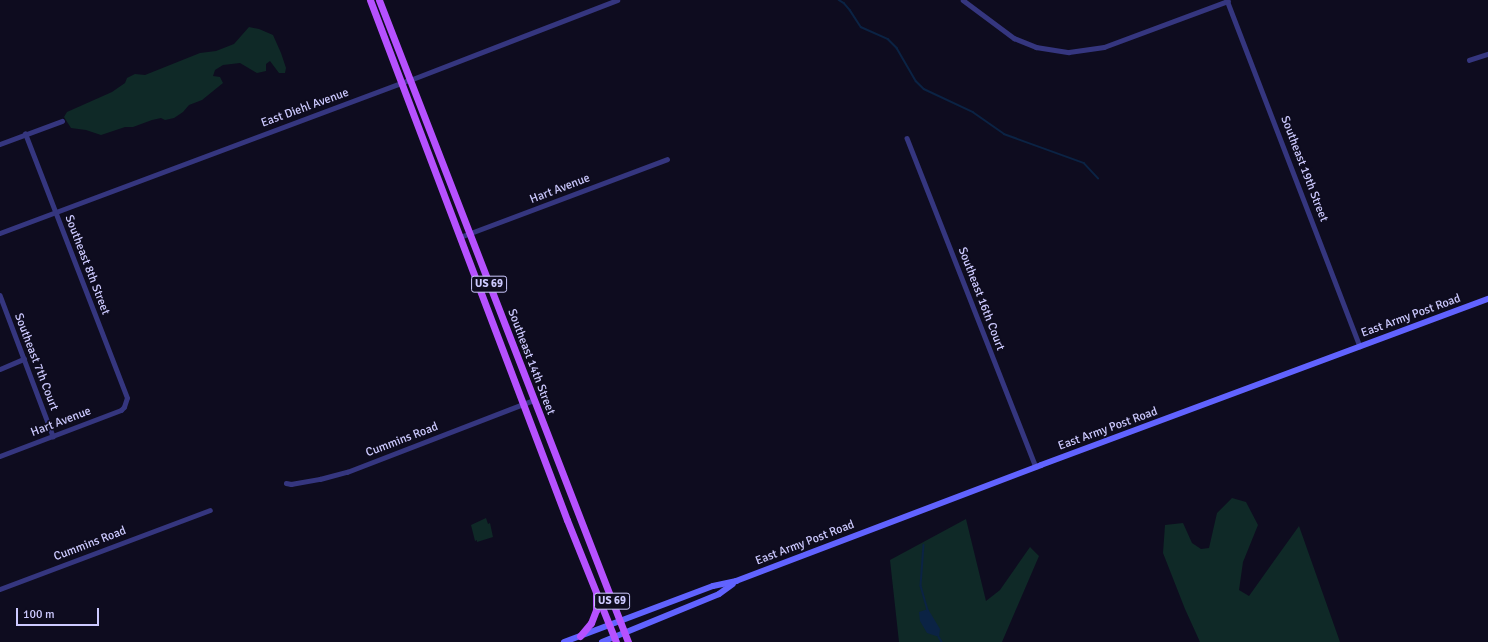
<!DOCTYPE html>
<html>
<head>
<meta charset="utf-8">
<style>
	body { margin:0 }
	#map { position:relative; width:1488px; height:642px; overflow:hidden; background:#0e0c1f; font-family:Signika,sans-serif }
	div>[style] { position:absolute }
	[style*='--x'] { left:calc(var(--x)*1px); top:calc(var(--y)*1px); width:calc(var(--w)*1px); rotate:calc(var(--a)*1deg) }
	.green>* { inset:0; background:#0f2927 }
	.water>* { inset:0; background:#0b2344 }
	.stream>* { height:1.5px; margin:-0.75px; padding:0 0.75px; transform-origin:0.75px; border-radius:0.75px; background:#0b2344 }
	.street>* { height:4.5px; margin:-2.25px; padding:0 2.25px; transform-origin:2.25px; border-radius:2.25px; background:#35367f }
	.secondary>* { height:6px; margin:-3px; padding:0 3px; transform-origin:3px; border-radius:3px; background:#6163ff }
	.primary>* { height:7px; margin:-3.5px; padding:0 3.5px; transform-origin:3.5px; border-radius:3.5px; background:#b651ff }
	span { translate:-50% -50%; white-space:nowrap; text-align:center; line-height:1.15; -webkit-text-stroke:3.5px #0e0c1f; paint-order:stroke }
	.shield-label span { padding:1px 3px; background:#0e0c1f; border:1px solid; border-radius:3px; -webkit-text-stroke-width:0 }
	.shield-label { font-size:11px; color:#cdcaff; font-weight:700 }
	.street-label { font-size:12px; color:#cdcaff }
	.scale { position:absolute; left:16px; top:608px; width:83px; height:18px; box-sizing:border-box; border:2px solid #cdcaff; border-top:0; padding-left:5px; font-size:12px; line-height:14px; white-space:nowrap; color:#cdcaff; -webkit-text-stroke:3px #0e0c1f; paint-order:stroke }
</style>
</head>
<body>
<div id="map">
	<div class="green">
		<div style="clip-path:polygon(249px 27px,259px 29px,273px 35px,281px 53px,286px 68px,285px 73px,279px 73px,270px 61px,266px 64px,266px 71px,257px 73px,240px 63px,223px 65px,215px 70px,213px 76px,220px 77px,223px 83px,202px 100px,189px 105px,183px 112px,174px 118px,165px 120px,161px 118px,152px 120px,133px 127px,125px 127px,101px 135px,86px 130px,71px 128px,64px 117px,67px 112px,112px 92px,125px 83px,127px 78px,135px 74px,145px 75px,200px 53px,216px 51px,234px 44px)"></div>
		<div style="clip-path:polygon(1232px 498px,1246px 502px,1258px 525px,1243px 562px,1239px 590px,1249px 596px,1299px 526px,1340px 642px,1200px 642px,1185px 609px,1163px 553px,1165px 525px,1183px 523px,1192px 543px,1201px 549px,1209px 548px,1217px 513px)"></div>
		<div style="clip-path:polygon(486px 518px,488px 524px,490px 523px,493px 537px,477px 542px,477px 540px,475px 541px,471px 525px)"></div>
		<div style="clip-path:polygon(966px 519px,986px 601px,1000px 590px,1030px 547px,1039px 556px,1002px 642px,899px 642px,890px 560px)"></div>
	</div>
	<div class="water">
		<div style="clip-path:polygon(928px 609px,940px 629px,939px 637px,927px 633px,920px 621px,919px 612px)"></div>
	</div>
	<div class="stream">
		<div style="--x:839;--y:0;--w:6;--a:31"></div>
		<div style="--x:844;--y:3;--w:9;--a:49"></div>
		<div style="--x:850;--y:10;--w:20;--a:57"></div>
		<div style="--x:861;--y:27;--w:30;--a:24"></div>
		<div style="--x:888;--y:39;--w:13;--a:45"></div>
		<div style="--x:897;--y:48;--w:38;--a:60"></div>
		<div style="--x:916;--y:81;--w:11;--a:45"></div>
		<div style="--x:924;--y:89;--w:54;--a:25.1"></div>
		<div style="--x:973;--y:112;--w:38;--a:35"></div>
		<div style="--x:1004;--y:134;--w:85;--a:19.9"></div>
		<div style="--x:1084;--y:163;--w:21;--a:47"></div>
		<div style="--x:924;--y:545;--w:41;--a:94.2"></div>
		<div style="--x:921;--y:586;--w:26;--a:74"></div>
		<div style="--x:939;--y:637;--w:6;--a:59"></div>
	</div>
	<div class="street">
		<div style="--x:963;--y:0;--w:64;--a:36.7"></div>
		<div style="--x:1014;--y:38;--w:24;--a:22"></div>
		<div style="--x:1036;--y:47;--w:33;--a:9"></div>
		<div style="--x:1069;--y:52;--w:35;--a:-8"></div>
		<div style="--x:1104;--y:47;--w:132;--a:-20.4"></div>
		<div style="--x:1227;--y:0;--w:371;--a:69"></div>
		<div style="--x:1469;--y:60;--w:20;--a:-18"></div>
		<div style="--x:907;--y:138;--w:353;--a:68.6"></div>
		<div style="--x:0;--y:144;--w:66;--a:-20.4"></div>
		<div style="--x:0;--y:233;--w:438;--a:-20.5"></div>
		<div style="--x:410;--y:80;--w:222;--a:-21.1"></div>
		<div style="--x:460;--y:237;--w:221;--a:-20.6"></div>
		<div style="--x:0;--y:295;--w:151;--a:69.4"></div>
		<div style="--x:0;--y:369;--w:26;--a:-23"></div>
		<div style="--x:0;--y:456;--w:129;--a:-20.8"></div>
		<div style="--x:121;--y:410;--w:4;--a:-45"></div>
		<div style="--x:124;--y:407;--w:9;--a:-72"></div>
		<div style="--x:127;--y:398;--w:283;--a:-111.1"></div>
		<div style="--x:286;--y:483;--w:5;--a:11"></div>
		<div style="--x:291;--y:484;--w:29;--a:-10"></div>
		<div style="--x:320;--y:479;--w:28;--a:-15"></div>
		<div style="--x:347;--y:472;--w:200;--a:-21.1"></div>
		<div style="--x:0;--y:589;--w:224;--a:-20.6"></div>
	</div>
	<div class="secondary">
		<div style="--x:564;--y:642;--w:159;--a:-20.6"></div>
		<div style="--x:713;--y:586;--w:24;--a:-12"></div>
		<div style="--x:736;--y:581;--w:326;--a:-20.8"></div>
		<div style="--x:1041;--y:465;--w:477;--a:-20.4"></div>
		<div style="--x:602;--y:642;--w:126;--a:-22.3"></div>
		<div style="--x:719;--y:594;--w:17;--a:-36"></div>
	</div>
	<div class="primary">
		<div style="--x:370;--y:0;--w:556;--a:69.25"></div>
		<div style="--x:567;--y:520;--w:131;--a:68.1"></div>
		<div style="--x:379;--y:0;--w:689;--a:68.8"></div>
		<div style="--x:580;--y:636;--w:17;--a:-50"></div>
		<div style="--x:591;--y:623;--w:14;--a:-69"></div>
		<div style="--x:596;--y:610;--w:16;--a:-90"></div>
	</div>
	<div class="shield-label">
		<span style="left:489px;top:284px">US 69</span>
		<span style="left:612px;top:601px">US 69</span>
	</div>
	<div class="street-label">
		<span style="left:305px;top:108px;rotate:-20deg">East Diehl Avenue</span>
		<span style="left:1304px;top:169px;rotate:69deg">Southeast 19th Street</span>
		<span style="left:560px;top:189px;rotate:-21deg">Hart Avenue</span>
		<span style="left:87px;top:265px;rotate:69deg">Southeast 8th Street</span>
		<span style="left:981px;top:299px;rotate:69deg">Southeast 16th Court</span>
		<span style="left:1411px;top:316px;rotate:-20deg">East Army Post Road</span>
		<span style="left:36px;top:362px;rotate:69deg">Southeast 7th Court</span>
		<span style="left:531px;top:362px;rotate:69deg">Southeast 14th Street</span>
		<span style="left:61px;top:422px;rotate:-21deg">Hart Avenue</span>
		<span style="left:1108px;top:429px;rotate:-20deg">East Army Post Road</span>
		<span style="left:402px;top:440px;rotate:-21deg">Cummins Road</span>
		<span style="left:805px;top:543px;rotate:-21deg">East Army Post Road</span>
		<span style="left:90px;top:544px;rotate:-21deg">Cummins Road</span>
	</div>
	<div class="scale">100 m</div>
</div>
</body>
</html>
